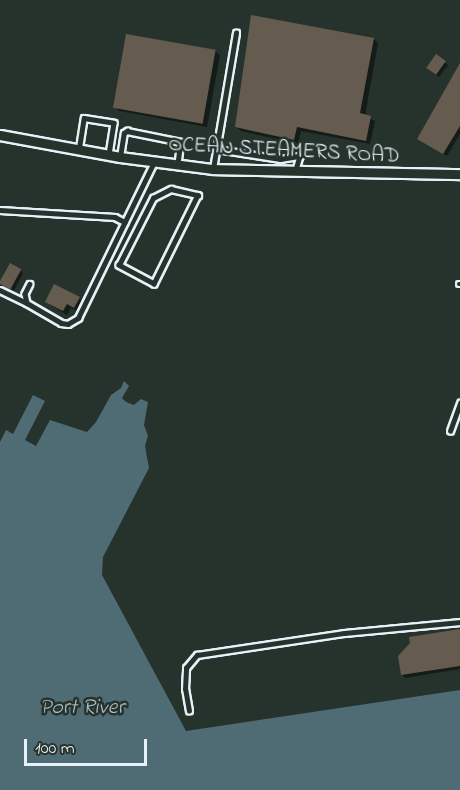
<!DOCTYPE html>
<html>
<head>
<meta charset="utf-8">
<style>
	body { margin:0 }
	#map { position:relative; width:460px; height:790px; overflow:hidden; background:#26332d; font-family:"Indie Flower",sans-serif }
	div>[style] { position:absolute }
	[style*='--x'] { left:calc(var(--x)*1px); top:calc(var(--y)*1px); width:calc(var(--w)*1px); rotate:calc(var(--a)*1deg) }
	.water>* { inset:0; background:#4f6b74 }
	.shadow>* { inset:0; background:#0007 }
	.building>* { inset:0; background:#655c4f; transform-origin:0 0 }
	.roads { filter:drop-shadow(2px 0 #e8f1f8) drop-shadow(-2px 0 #e8f1f8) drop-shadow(0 2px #e8f1f8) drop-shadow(0 -2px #e8f1f8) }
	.service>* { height:4.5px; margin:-2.25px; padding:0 2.25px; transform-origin:2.25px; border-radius:2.25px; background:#26332d }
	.minor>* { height:9px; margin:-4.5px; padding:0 4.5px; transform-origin:4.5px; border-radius:4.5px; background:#26332d }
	span { translate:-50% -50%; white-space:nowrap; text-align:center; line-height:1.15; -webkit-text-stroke:5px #26332d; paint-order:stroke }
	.street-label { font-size:21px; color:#e8f1f8 }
	.water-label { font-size:22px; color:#abbbc3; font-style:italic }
	.scale { position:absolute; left:24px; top:739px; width:123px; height:27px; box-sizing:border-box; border:3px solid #e8f1f8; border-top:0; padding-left:8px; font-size:18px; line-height:21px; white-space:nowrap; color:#e8f1f8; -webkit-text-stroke:4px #26332d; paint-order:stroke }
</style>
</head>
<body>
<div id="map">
	<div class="water">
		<div style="clip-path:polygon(124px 381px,129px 386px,122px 398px,126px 402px,134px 405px,141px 399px,148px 402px,144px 425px,148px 436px,145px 446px,149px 468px,103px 557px,102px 575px,186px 731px,460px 690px,460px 790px,0 790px,0 442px,6px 430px,13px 434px,33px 395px,45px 401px,25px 440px,36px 446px,50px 420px,87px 432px,96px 422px,111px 395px,121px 388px)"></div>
	</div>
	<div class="shadow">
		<div style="clip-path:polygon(374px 39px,378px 43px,365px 116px,375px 121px,370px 144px,301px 131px,298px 144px,241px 131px,236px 127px)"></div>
		<div style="clip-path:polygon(215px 51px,220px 55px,207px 127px,119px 111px,115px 107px)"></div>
		<div style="clip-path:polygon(437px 56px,448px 65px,439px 77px,431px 71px)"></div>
		<div style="clip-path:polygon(460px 69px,460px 134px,447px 156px,419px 139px)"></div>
		<div style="clip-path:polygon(20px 270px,23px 273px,14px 291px,1px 283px)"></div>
		<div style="clip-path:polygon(79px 298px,83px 303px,79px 312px,71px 308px,67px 315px,46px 302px)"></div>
		<div style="clip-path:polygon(460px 631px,460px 669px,405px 678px,402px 675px)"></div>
	</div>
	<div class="building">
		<div style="clip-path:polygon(251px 15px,374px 38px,360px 113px,371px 116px,366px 141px,297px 127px,294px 140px,235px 127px)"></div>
		<div style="left:126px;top:34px;width:91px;height:75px;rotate:10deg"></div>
		<div style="left:436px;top:54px;width:12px;height:17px;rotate:35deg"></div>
		<div style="clip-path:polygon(460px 63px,460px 126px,443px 154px,417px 139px)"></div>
		<div style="left:10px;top:263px;width:13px;height:23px;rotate:29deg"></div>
		<div style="clip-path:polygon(54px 284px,80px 297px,74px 308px,67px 304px,63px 311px,45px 302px)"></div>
		<div style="clip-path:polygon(460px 629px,460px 666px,401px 675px,398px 656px,410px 643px,409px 637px)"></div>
	</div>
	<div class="roads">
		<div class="service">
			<div style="--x:79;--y:148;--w:30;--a:-81"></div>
			<div style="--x:84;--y:118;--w:30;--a:9"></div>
			<div style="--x:114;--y:123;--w:32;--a:99"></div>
			<div style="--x:217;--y:149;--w:64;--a:9"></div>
			<div style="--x:280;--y:159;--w:20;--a:-9"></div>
			<div style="--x:300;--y:156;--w:15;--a:106"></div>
			<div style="--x:120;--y:157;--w:24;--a:-81"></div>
			<div style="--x:124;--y:133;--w:4;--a:-34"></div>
			<div style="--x:127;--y:131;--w:55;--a:11.5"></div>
			<div style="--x:181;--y:142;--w:21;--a:98"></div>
			<div style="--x:213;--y:169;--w:138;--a:-80.4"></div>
			<div style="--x:171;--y:189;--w:28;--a:13"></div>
			<div style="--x:198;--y:195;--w:99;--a:116.3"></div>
			<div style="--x:154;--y:284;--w:40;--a:-152"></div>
			<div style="--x:119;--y:265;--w:75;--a:-63.1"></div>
			<div style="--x:153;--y:198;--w:20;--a:-27"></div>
			<div style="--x:0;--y:210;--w:115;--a:3.5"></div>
			<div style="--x:115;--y:217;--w:11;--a:27"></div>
			<div style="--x:30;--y:284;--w:11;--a:117"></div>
			<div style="--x:25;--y:294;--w:9;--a:77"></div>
			<div style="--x:27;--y:303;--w:39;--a:30"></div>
			<div style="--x:61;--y:323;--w:7;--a:8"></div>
			<div style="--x:68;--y:324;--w:12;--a:-31"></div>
			<div style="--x:78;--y:318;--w:174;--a:-64"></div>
			<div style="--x:459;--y:284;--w:1;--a:0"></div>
			<div style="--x:0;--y:290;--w:30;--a:26"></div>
			<div style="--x:450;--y:431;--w:30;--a:-70"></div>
			<div style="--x:189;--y:711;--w:22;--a:-100"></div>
			<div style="--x:185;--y:689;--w:21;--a:-87"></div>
			<div style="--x:186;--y:668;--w:17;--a:-50"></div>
			<div style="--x:197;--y:655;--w:149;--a:-8.5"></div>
			<div style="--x:344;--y:633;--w:117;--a:-5.4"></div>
		</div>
		<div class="minor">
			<div style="--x:0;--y:135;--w:122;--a:10.4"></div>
			<div style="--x:120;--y:157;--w:94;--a:7.4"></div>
			<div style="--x:213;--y:169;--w:247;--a:1.2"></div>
		</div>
	</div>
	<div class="street-label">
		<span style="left:284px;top:151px;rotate:3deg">OCEAN STEAMERS ROAD</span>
	</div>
	<div class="water-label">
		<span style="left:82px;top:709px">Port River</span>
	</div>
	<div class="scale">100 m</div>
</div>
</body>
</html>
